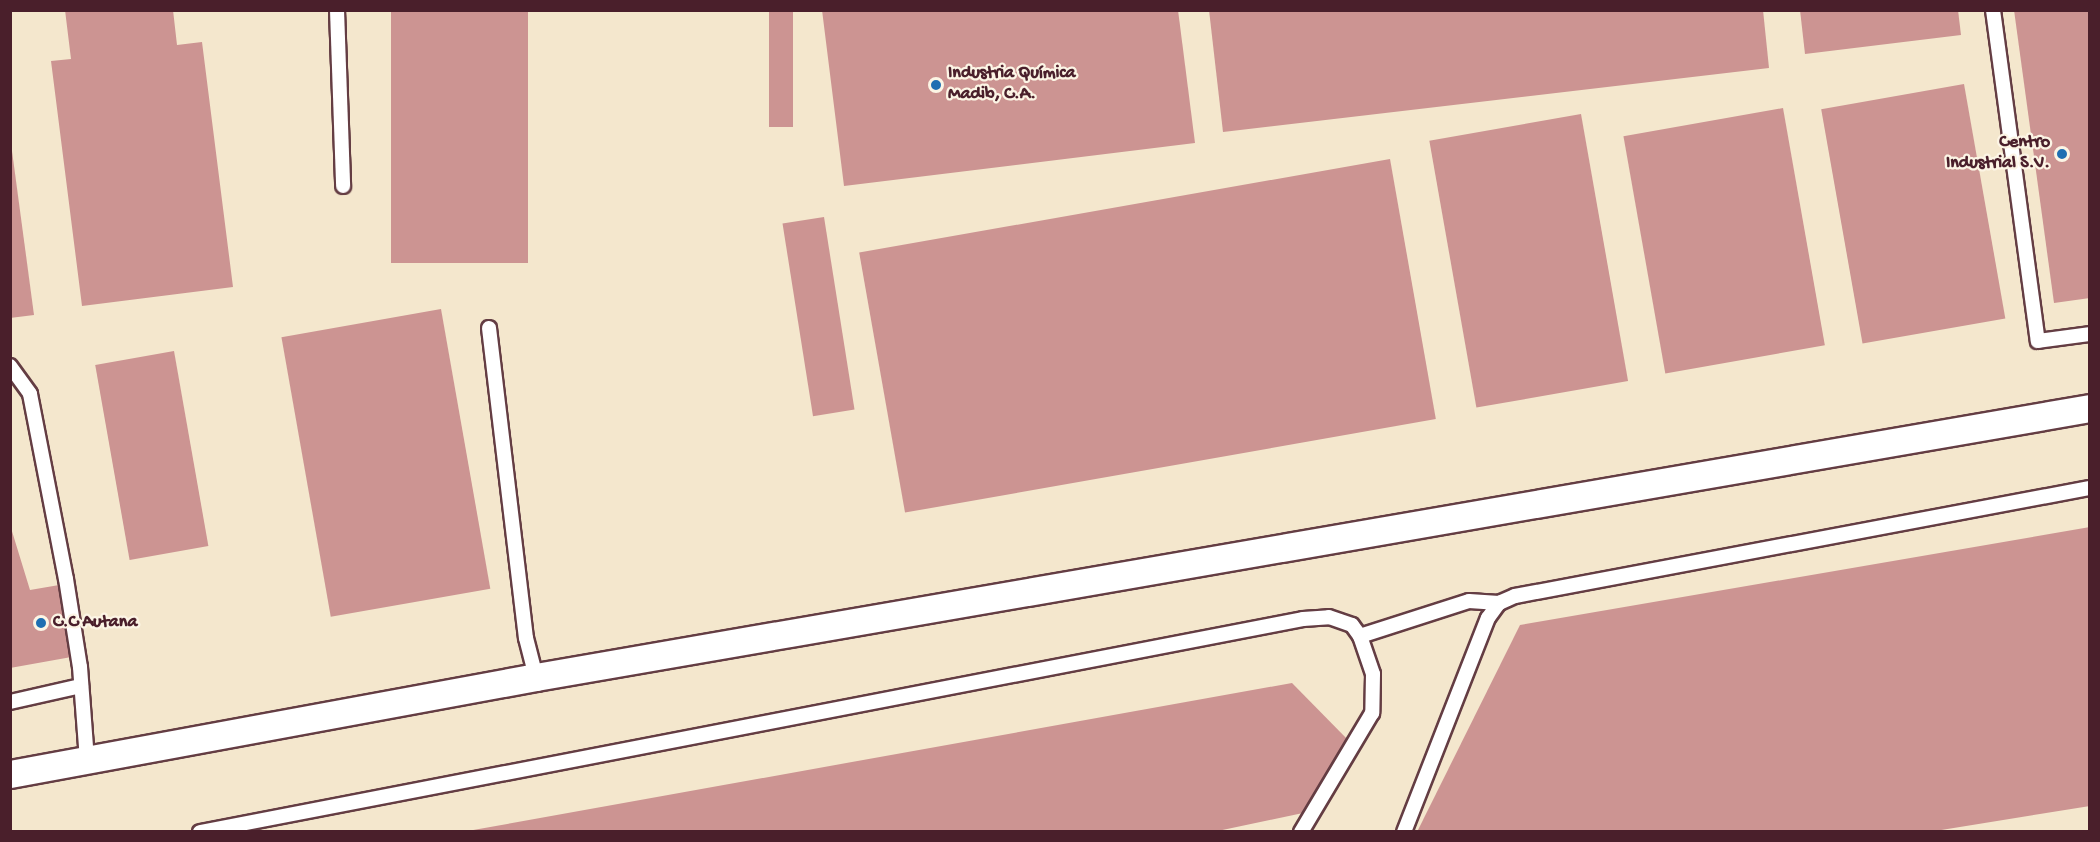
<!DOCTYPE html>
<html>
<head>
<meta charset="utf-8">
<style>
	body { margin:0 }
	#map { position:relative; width:2100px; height:842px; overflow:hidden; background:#f4e7cd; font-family:"Gochi Hand",sans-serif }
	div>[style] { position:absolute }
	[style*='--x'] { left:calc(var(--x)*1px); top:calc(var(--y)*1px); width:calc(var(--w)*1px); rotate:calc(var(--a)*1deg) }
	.building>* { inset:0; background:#cc9492; transform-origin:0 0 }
	.roads { filter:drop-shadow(2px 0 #643d43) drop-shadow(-2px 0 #643d43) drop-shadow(0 2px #643d43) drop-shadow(0 -2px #643d43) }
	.service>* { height:14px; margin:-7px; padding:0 7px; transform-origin:7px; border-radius:7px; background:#fff }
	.minor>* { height:27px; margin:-13.5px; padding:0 13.5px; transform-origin:13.5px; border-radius:13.5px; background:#fff }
	.dots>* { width:16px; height:16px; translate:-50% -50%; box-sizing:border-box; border:3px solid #fcf5e5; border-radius:50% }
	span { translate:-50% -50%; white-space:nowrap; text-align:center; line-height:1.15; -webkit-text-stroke:4.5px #fcf5e5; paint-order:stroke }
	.poi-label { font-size:18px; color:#4a1f2b; font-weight:700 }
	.left { translate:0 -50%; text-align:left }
	.right { translate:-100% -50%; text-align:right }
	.frame { position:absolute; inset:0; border:12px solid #4a1f2b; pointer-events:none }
</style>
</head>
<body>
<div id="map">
	<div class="building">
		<div style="clip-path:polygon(65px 10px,173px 10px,177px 45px,202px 42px,233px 287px,82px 306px,51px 61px,71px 59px)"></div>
		<div style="left:391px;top:10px;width:137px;height:253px"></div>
		<div style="left:769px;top:10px;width:24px;height:117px"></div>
		<div style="clip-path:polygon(822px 10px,1178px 10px,1195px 143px,844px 186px)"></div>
		<div style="clip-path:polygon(1209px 10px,1763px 10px,1769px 68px,1223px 132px)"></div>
		<div style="clip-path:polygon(1800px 10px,1958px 10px,1961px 35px,1805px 54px)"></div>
		<div style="clip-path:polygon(2014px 10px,2090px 10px,2090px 298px,2054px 303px)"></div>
		<div style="left:1964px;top:84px;width:238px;height:145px;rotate:80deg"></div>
		<div style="left:1783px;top:108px;width:241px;height:162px;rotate:80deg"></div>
		<div style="left:1581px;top:114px;width:271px;height:154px;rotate:80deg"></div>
		<div style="clip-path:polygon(10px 136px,34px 315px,10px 318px)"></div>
		<div style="left:1390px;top:159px;width:264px;height:539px;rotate:80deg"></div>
		<div style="left:824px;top:217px;width:195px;height:42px;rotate:81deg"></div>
		<div style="left:441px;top:309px;width:284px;height:162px;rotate:80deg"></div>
		<div style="left:174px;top:351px;width:198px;height:80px;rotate:80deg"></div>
		<div style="clip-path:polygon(2090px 527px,2090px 806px,1929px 832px,1417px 832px,1520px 625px)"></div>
		<div style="clip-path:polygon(11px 528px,30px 590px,65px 584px,77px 656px,10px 668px)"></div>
		<div style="clip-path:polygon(1292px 683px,1351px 743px,1303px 813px,1213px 832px,462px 832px)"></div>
	</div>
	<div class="roads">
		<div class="service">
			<div style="--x:337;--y:10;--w:176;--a:88"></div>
			<div style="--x:1993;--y:10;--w:334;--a:82.3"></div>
			<div style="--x:2038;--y:341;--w:52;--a:-7.7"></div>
			<div style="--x:489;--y:328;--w:312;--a:83.2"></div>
			<div style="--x:526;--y:638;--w:40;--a:75.6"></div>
			<div style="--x:10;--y:366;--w:34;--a:54"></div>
			<div style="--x:30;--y:394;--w:188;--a:79"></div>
			<div style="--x:66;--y:579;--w:89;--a:81"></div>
			<div style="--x:80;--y:667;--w:93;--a:85.7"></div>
			<div style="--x:1360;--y:636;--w:114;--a:-17.8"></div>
			<div style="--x:1469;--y:601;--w:30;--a:4"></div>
			<div style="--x:10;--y:702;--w:73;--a:-12.7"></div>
			<div style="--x:200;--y:832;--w:1123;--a:-10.93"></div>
			<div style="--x:1303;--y:619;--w:26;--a:-4"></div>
			<div style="--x:1329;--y:617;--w:24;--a:19"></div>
			<div style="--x:1352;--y:625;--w:14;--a:54"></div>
			<div style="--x:1360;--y:636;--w:40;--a:71.1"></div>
			<div style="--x:1373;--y:674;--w:39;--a:91"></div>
			<div style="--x:1372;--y:713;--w:139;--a:120.8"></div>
			<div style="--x:1404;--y:832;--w:230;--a:-68.6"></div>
			<div style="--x:1488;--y:618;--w:19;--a:-54"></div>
			<div style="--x:1499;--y:603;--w:17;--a:-24"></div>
			<div style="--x:1515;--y:596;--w:585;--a:-10.64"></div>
		</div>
		<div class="minor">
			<div style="--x:10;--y:774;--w:535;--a:-10.45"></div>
			<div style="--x:536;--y:677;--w:1577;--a:-9.82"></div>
		</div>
	</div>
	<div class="dots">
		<div style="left:936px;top:85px;background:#1f6fb2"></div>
		<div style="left:2062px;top:154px;background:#1f6fb2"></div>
		<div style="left:41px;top:623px;background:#1f6fb2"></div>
	</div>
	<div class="poi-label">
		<span class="left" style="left:948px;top:85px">Industria Química<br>Madib, C.A.</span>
		<span class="right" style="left:2050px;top:154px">Centro<br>Industrial S.V.</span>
		<span class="left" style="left:53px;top:623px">C.C Autana</span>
	</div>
	<div class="frame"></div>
</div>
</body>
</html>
